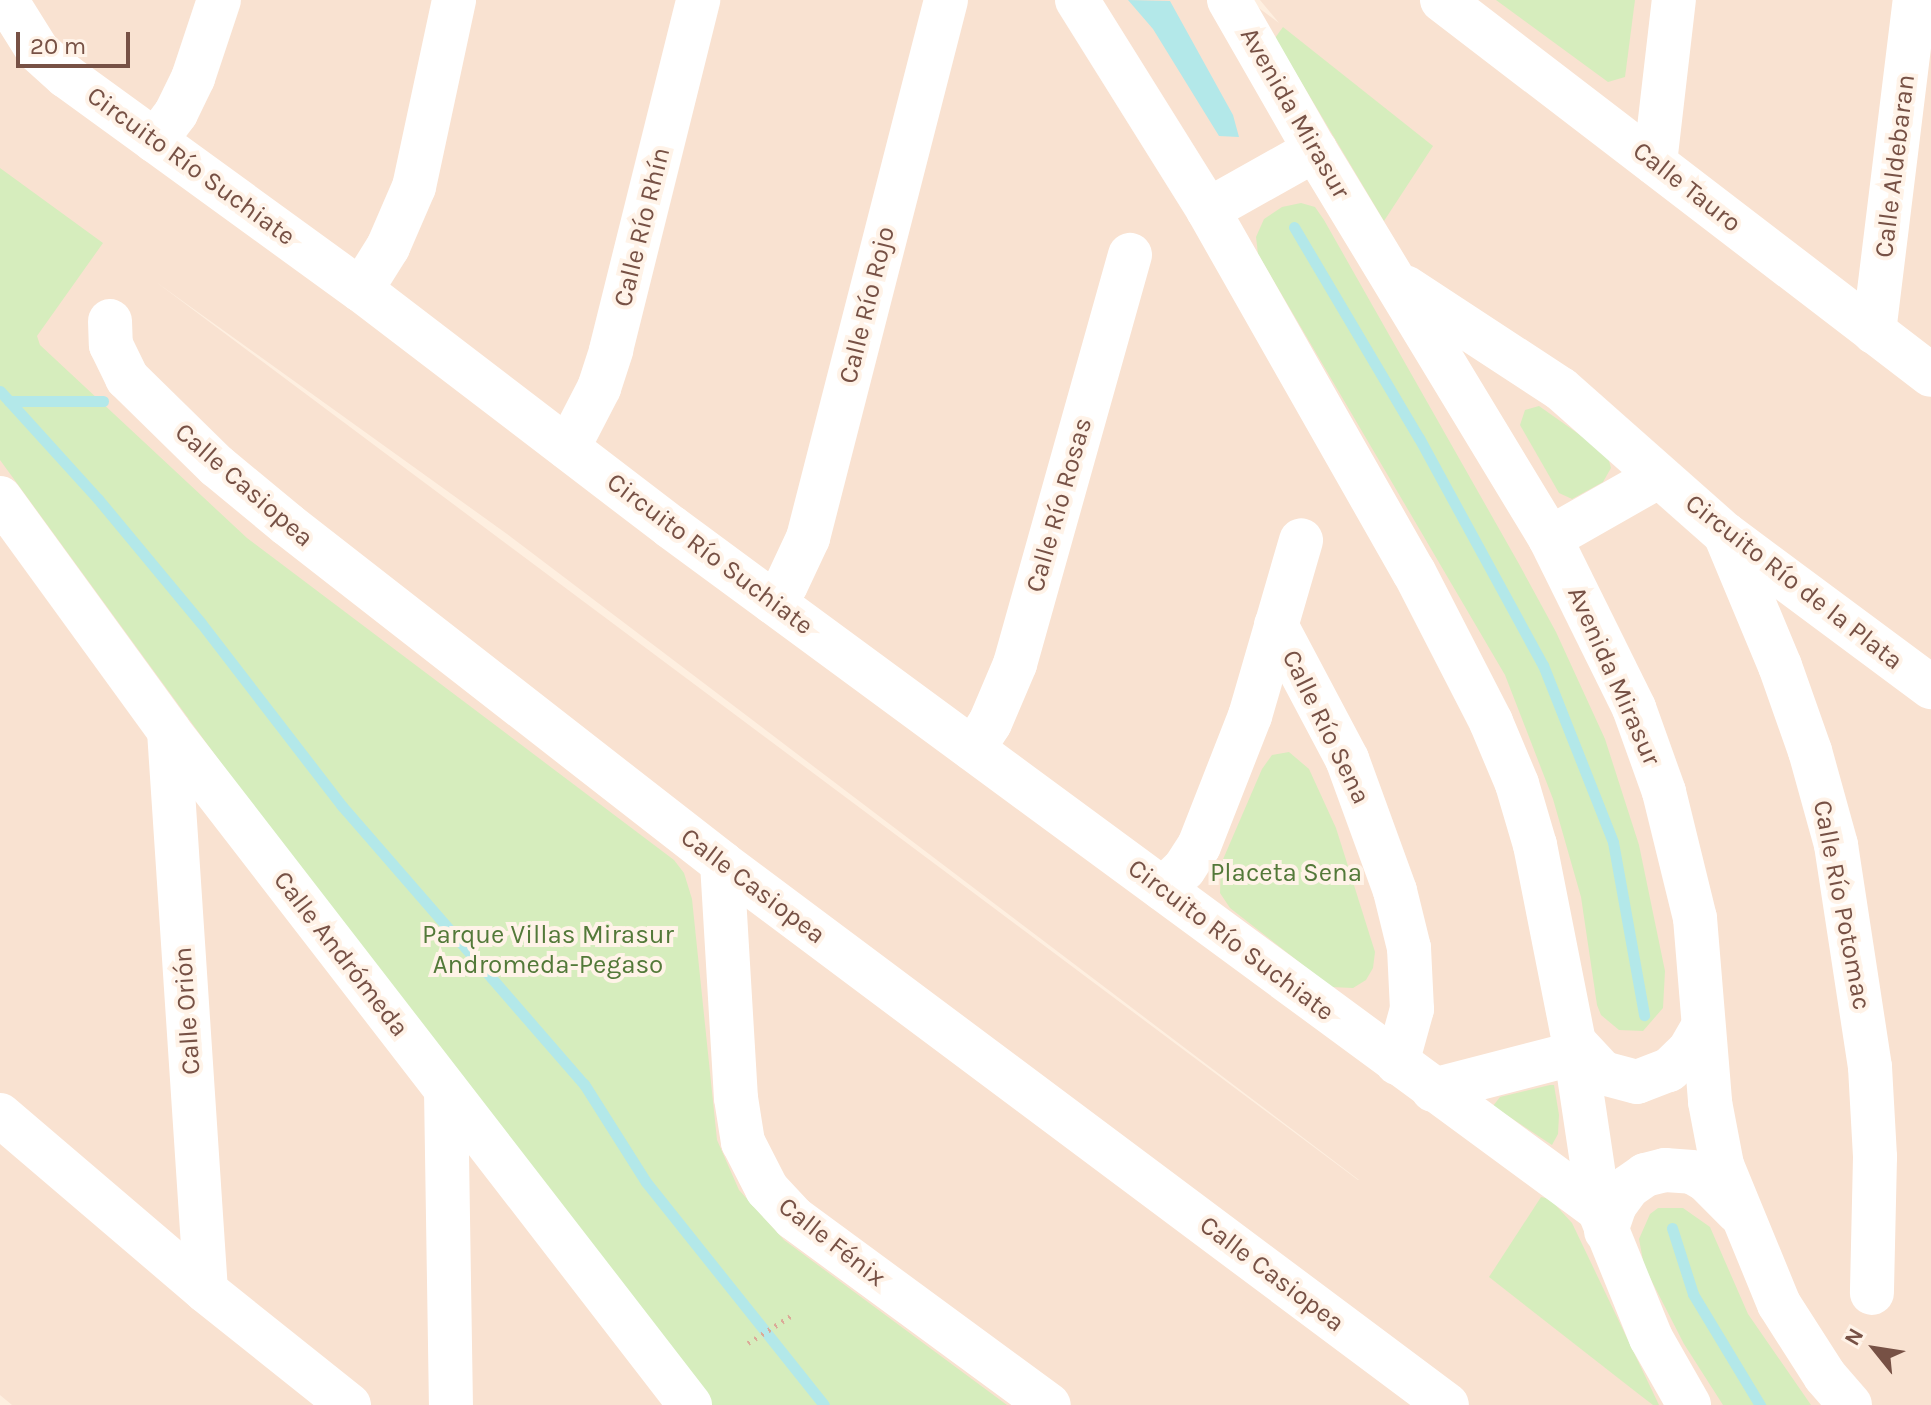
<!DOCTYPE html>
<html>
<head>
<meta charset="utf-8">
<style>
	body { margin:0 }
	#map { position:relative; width:1931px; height:1405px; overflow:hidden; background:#feefe0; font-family:Karla,sans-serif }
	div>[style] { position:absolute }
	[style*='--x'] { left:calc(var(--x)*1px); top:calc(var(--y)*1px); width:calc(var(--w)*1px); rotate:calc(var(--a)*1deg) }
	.residential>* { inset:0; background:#f9e2d1 }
	.green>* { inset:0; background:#d6edbd }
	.water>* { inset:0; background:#b3e8e9 }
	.stream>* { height:11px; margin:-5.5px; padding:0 5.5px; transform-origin:5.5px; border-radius:5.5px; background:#b3e8e9 }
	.path>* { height:5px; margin-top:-2.5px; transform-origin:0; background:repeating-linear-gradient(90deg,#dbaa98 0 2px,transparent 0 8px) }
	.minor>* { height:44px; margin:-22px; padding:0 22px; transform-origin:22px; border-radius:22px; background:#fff }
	span { translate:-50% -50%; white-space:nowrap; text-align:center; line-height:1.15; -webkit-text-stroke:8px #fff3e8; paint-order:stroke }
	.street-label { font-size:26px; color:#775145 }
	.park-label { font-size:26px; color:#537939 }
	.north { position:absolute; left:1835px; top:1309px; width:80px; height:80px; -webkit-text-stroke:6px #fff3e8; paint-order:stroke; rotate:300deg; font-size:22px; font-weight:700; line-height:32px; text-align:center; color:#775145 }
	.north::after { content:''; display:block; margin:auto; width:28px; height:36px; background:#775145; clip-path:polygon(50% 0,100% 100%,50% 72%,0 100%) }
	.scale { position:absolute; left:16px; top:32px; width:114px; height:36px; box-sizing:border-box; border:4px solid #775145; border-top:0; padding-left:10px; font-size:24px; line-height:28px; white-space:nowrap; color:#775145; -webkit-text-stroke:6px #fff3e8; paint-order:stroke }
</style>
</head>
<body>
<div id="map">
	<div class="residential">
		<div style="clip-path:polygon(evenodd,0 0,1248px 0,1279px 23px,1260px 0,1931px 0,1931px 1405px,12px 1405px,0 1395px,0 0,156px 282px,507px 534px,1359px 1180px,1358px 1180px,156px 282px)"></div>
	</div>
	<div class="green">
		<div style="clip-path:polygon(1496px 0,1635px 0,1625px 77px,1608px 82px)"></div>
		<div style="clip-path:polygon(1283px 27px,1433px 146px,1384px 221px,1275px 38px)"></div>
		<div style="clip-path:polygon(0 168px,103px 243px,37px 336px,40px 345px,247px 538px,674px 860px,684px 873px,692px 899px,717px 1140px,739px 1190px,784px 1240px,1007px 1405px,709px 1405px,245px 796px,0 460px)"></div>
		<div style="clip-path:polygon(1301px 203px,1315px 207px,1324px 220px,1519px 564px,1556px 632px,1605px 739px,1639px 845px,1665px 971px,1663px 1008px,1643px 1031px,1619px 1030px,1601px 1015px,1597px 1005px,1581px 897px,1553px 799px,1505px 675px,1258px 254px,1256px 237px,1264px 219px,1282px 207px)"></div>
		<div style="clip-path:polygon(1539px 406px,1607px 454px,1611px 468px,1603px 482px,1572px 499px,1559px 493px,1520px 425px,1525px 410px)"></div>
		<div style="clip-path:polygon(1289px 752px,1309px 769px,1336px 828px,1375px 952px,1373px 968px,1366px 980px,1353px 988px,1331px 987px,1230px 908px,1220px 893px,1221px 864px,1262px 769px,1272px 755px)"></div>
		<div style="clip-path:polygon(1550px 1085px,1554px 1085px,1559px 1115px,1558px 1134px,1552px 1145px,1493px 1106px,1500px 1097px)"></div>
		<div style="clip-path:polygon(1541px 1197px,1550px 1199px,1572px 1223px,1659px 1405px,1653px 1405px,1636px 1392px,1489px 1277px)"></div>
		<div style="clip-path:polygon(1658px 1208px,1683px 1208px,1710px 1227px,1748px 1314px,1811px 1405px,1723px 1405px,1684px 1344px,1644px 1266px,1639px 1239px,1650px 1214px)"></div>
	</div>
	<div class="water">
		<div style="clip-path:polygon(1128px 0,1170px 1px,1233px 115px,1239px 137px,1219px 136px,1153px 29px)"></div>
	</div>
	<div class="stream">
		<div style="--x:1294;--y:227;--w:245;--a:59.4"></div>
		<div style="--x:1419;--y:438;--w:259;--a:61.4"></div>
		<div style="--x:1543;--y:665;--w:190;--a:68.4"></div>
		<div style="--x:1613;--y:842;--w:176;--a:79.8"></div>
		<div style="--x:0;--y:391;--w:146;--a:47.8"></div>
		<div style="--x:98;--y:499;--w:161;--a:50.3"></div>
		<div style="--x:201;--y:623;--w:231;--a:52.4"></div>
		<div style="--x:342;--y:806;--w:369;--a:49"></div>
		<div style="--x:584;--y:1084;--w:116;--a:57.7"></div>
		<div style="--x:646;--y:1182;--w:285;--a:51.4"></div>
		<div style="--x:9;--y:401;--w:94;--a:0"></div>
		<div style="--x:1672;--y:1228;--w:69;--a:72.3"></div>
		<div style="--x:1693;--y:1294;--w:130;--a:58.9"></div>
	</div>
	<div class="path">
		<div style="--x:748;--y:1343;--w:54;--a:-32.2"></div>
	</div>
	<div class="minor">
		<div style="--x:6;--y:0;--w:60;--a:57.9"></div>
		<div style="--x:38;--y:51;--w:38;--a:42"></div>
		<div style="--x:66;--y:76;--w:364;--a:36"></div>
		<div style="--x:361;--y:290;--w:390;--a:37.4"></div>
		<div style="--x:671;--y:527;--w:1152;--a:36.35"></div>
		<div style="--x:1077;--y:0;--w:248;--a:58"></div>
		<div style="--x:1208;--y:210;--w:417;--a:60.4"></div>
		<div style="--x:1414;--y:572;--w:169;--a:62.8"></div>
		<div style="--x:1491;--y:722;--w:67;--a:67.2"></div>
		<div style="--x:1517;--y:784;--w:64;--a:73.6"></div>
		<div style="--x:1535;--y:845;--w:201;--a:78.8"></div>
		<div style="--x:1574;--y:1042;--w:170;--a:81.5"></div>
		<div style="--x:1599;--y:1210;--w:138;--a:67.9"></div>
		<div style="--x:1651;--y:1338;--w:77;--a:60.4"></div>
		<div style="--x:1229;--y:0;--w:173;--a:60.2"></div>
		<div style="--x:1315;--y:150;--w:454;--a:58.8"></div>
		<div style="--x:1550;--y:538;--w:190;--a:63.7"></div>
		<div style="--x:1634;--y:708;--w:89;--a:70.3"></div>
		<div style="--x:1664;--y:792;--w:130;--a:76.2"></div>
		<div style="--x:1695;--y:918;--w:185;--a:85.3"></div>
		<div style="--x:1710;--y:1102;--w:64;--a:79.2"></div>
		<div style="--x:1722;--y:1165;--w:150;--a:67.7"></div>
		<div style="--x:1779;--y:1304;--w:85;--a:57.4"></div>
		<div style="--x:1825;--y:1376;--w:38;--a:49"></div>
		<div style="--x:1442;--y:0;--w:616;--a:37.48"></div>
		<div style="--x:155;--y:141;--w:35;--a:-53"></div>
		<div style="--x:176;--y:113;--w:39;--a:-64"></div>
		<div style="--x:193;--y:78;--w:82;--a:-71.6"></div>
		<div style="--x:1655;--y:163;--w:164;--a:-83.4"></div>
		<div style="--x:1208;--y:210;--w:123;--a:-29.3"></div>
		<div style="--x:1405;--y:287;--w:186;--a:33.2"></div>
		<div style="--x:1561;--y:389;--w:219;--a:41.5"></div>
		<div style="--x:1725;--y:534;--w:257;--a:36.6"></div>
		<div style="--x:361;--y:290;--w:51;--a:-57.9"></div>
		<div style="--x:388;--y:247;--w:65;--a:-66.6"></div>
		<div style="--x:414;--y:187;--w:191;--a:-77.9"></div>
		<div style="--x:110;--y:321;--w:24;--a:88"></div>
		<div style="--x:111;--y:345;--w:37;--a:64"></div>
		<div style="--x:127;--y:378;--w:126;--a:44.4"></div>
		<div style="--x:217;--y:466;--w:91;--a:39.6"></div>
		<div style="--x:287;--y:524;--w:551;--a:37.93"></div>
		<div style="--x:722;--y:863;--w:905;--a:36.78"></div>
		<div style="--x:1874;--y:332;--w:335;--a:-83"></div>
		<div style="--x:568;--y:448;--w:68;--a:-62.7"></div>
		<div style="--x:599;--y:388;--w:40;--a:-72"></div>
		<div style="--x:611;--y:350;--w:361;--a:-76"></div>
		<div style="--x:0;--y:498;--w:288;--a:54"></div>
		<div style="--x:169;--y:731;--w:852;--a:52.3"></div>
		<div style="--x:1725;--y:534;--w:143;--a:67.4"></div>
		<div style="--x:1780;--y:666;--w:90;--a:70.6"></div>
		<div style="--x:1810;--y:751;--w:98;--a:74.5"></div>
		<div style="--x:1836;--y:845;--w:225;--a:81.3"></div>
		<div style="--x:1870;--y:1067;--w:90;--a:86.8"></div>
		<div style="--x:1875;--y:1157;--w:136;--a:91.3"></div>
		<div style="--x:1550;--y:538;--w:125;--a:-29.6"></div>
		<div style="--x:773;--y:602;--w:21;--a:-53"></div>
		<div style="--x:786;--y:585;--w:52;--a:-64.9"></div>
		<div style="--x:808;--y:538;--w:555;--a:-75.61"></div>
		<div style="--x:1276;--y:625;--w:152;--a:62.1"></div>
		<div style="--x:1347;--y:759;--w:140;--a:70"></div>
		<div style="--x:1395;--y:891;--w:59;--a:76.2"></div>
		<div style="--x:1409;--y:948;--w:61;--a:87.2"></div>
		<div style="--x:1412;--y:1009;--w:56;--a:105.5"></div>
		<div style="--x:169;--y:731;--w:561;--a:86.22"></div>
		<div style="--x:973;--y:749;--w:31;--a:-57"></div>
		<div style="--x:990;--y:723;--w:64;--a:-67"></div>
		<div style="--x:1015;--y:664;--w:425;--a:-74.3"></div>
		<div style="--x:722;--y:863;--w:235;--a:86.6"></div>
		<div style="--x:736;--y:1098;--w:45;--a:81"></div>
		<div style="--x:743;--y:1142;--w:53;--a:62.9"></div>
		<div style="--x:767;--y:1189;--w:40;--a:47"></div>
		<div style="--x:794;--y:1218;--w:316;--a:36.3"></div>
		<div style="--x:1163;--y:889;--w:29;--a:-44"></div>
		<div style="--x:1184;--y:869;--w:27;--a:-57"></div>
		<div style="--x:1199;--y:846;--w:140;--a:-68.6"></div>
		<div style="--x:1250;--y:716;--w:183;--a:-73.8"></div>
		<div style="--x:1574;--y:1042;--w:42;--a:46.9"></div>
		<div style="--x:1603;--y:1073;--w:35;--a:15"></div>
		<div style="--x:1637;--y:1082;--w:34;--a:-21"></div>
		<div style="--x:1669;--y:1070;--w:28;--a:-44"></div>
		<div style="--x:1689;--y:1051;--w:28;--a:-60"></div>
		<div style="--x:446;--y:1090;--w:315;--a:89.1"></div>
		<div style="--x:1433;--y:1090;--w:148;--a:-14.5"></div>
		<div style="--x:0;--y:1115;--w:271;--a:40.5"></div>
		<div style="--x:206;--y:1291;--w:183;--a:38.6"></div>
		<div style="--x:1606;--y:1231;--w:28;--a:-71"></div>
		<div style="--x:1615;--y:1205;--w:22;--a:-54"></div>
		<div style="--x:1628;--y:1187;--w:21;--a:-35"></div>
		<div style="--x:1645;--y:1175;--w:21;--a:-14"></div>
		<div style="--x:1665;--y:1170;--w:27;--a:4"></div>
		<div style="--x:1692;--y:1172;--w:16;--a:30"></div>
		<div style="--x:1706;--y:1180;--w:45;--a:45"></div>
	</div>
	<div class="street-label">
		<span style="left:1295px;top:113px;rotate:60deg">Avenida Mirasur</span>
		<span style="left:191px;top:166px;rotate:36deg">Circuito Río Suchiate</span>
		<span style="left:1895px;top:166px;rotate:-83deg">Calle Aldebaran</span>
		<span style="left:1687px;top:187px;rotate:38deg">Calle Tauro</span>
		<span style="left:642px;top:227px;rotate:-76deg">Calle Río Rhín</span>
		<span style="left:867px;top:305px;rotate:-76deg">Calle Río Rojo</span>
		<span style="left:244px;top:485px;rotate:41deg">Calle Casiopea</span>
		<span style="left:1059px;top:505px;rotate:-74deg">Calle Río Rosas</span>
		<span style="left:710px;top:554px;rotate:37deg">Circuito Río Suchiate</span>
		<span style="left:1794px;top:582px;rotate:38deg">Circuito Río de la Plata</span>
		<span style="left:1614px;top:676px;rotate:66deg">Avenida Mirasur</span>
		<span style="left:1326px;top:727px;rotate:64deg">Calle Río Sena</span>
		<span style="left:753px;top:886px;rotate:37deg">Calle Casiopea</span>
		<span style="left:1842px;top:905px;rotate:79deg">Calle Río Potomac</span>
		<span style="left:1231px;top:940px;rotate:37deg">Circuito Río Suchiate</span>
		<span style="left:341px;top:954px;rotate:52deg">Calle Andrómeda</span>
		<span style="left:187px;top:1011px;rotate:-94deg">Calle Orión</span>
		<span style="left:832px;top:1242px;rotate:38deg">Calle Fénix</span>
		<span style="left:1272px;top:1274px;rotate:37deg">Calle Casiopea</span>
	</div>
	<div class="park-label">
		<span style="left:1286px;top:873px">Placeta Sena</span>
		<span style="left:548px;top:950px">Parque Villas Mirasur<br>Andromeda-Pegaso</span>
	</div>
	<div class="north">N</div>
	<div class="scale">20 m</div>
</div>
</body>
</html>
